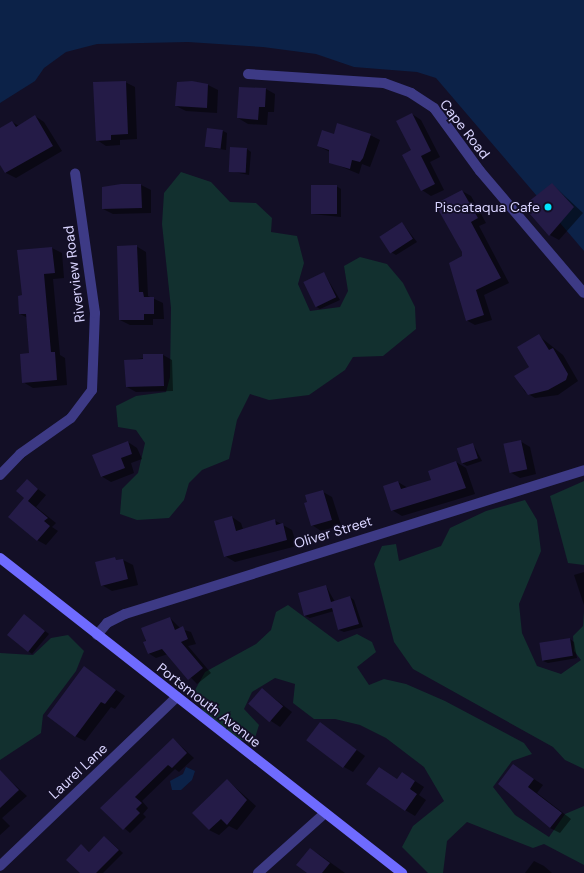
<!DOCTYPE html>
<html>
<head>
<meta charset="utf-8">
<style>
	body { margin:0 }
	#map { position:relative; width:584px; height:873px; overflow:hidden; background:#130f26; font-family:"DM Sans",sans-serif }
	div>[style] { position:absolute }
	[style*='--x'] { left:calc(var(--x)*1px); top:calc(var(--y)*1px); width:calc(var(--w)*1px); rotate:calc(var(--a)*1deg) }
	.green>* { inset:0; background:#12302f }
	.water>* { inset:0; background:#0c2248 }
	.shadow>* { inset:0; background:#0007 }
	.building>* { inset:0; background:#241b47; transform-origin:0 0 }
	.minor>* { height:10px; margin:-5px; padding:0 5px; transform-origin:5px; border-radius:5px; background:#3d3a85 }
	.secondary>* { height:10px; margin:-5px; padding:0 5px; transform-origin:5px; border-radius:5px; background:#6f6bff }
	.dots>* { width:11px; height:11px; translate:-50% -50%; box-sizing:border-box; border:2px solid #130f26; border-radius:50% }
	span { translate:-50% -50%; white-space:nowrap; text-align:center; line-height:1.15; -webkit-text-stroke:3.5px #130f26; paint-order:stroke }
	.street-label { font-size:14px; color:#d9d4ff }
	.poi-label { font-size:14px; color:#d9d4ff }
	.right { translate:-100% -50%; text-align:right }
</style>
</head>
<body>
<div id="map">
	<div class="green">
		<div style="clip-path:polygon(181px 172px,211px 182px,230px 202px,256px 203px,272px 218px,271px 232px,297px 236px,304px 263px,298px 284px,310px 311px,340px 307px,348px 291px,344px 266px,360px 257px,387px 264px,403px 283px,415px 307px,416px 329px,383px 356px,353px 357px,345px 370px,309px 395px,269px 400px,250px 394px,237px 420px,229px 459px,202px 470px,189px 483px,184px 500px,169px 518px,137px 520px,120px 514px,122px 489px,138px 473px,145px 443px,136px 430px,118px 427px,116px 406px,136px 396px,166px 392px,170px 377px,171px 308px,162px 224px,164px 193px)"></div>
		<div style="clip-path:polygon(584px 481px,584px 565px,568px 563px,550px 496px)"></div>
		<div style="clip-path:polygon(525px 500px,537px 520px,541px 551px,519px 604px,522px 633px,537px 666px,561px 674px,581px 660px,574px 651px,573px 636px,583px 626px,584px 611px,584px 769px,565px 760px,553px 747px,413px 669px,394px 642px,374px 564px,382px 546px,396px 544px,399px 561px,441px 546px,450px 528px,486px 511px)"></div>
		<div style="clip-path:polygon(288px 605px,338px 642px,357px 634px,372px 642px,376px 652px,357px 667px,369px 685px,384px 679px,406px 684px,445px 701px,524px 743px,532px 754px,512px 761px,493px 787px,515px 815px,549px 837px,565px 814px,584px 806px,584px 865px,544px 844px,533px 848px,467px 822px,447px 841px,443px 873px,428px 873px,402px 847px,413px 826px,444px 801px,424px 767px,386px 738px,360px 725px,335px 719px,314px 719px,293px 703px,295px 684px,275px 678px,252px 692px,244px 709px,259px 725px,254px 741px,240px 740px,203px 711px,194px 692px,205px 672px,256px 644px,271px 630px,276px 612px)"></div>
		<div style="clip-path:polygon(68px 635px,84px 651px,76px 671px,43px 715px,41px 733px,0 760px,0 653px,33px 655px,51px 638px)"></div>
	</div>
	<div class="water">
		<div style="clip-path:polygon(0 0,584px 0,584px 251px,436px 78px,417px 72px,354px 67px,316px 54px,263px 47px,188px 42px,97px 44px,66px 52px,44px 68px,35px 81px,0 103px)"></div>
		<div style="clip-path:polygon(186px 767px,195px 771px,192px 780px,181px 790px,172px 790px,170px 781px,183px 774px)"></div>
	</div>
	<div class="shadow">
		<div style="clip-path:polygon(125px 82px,135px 87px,137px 139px,120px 140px,120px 145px,106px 146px,97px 140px)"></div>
		<div style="clip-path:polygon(178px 83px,208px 85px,218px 90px,217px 113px,186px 111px,176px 106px)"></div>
		<div style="clip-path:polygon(266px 89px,275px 94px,274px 112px,268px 112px,267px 125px,248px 124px,238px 118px)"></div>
		<div style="clip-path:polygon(412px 114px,421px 120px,440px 157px,430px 162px,444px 190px,431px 196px,422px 190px,412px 151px)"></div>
		<div style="clip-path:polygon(35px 116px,44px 122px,62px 151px,16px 178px,6px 173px,0 163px,0 129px,12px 122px,19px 126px)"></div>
		<div style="clip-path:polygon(223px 131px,227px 133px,226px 150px,206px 147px)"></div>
		<div style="clip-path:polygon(370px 135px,380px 140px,370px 167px,362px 164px,359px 174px,330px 162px,330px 152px,318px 146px,335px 136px)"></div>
		<div style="clip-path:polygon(247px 149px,251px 152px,249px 175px,229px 171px)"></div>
		<div style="clip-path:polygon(552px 184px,583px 213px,559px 240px,550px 235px)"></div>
		<div style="clip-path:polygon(141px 185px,151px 190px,151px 213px,113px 214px,103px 209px,103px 188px)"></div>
		<div style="clip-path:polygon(336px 186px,341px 189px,341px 217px,312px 214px)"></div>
		<div style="clip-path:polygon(462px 191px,471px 196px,486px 223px,479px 226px,509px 283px,484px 295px,492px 320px,475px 325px,466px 320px)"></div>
		<div style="clip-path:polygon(402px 223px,417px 242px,396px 255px,391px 252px)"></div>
		<div style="clip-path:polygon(136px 246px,146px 252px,148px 296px,163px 303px,164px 319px,153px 319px,153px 325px,130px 325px,120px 320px)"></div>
		<div style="clip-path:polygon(52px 248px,62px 253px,64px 278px,53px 279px,60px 355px,65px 358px,67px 385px,33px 388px,23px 382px,30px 354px,28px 318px,20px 314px,23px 296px)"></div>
		<div style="clip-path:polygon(324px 273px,340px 300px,320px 309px,315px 306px)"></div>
		<div style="clip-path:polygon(539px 336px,563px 355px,578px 381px,558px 395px,535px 398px,525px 392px,515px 376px,531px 367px)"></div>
		<div style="clip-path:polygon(163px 355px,172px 360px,173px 391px,136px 392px,127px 387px,125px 361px)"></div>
		<div style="clip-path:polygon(520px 441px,530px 447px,536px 474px,520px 478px,510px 472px)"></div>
		<div style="clip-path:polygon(128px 442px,137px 448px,142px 459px,131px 463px,134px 473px,111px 482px,101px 476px)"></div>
		<div style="clip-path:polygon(473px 444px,482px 461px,467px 466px,462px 463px)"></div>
		<div style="clip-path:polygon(456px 462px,466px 468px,475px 494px,402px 516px,392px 510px,398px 482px,408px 488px,432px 481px)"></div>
		<div style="clip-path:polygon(27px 481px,46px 495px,36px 507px,56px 523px,52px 527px,58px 531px,46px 545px,37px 540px,26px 498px)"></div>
		<div style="clip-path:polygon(323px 492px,332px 497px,341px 525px,321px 531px,312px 525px)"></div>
		<div style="clip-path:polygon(232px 517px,241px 523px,243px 529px,274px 520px,292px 530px,297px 546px,235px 562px,225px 556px)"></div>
		<div style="clip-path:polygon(123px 560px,133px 565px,138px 585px,112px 591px,102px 585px)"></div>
		<div style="clip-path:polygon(584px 572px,584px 605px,574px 575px)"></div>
		<div style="clip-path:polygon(326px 586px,335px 602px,350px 597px,354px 600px,363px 627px,344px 632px,339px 630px,334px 611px,310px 618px,305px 616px,299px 594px)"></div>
		<div style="clip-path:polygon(24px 615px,49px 634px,32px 654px,28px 651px)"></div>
		<div style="clip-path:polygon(170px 618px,181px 629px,191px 632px,196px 644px,188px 646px,211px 673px,197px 684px,168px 654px,156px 658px,148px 653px,143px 629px)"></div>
		<div style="clip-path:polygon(570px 639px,574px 642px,577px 658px,548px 663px,543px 661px)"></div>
		<div style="clip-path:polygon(84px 668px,125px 696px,115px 709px,111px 707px,85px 741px,75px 736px)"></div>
		<div style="clip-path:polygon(262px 689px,292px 712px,280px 727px,271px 721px)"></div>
		<div style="clip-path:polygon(320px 724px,365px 756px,353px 772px,344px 767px)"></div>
		<div style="clip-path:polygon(173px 739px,194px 758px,179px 772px,175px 769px,142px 801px,148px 808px,143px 814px,146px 817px,130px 833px,101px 808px)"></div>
		<div style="clip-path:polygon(513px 765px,543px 785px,537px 793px,571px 819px,560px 833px,550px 828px)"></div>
		<div style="clip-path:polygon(403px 773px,424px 787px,419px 795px,426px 800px,415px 816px,405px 810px,398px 780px)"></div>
		<div style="clip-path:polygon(6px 777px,27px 796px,2px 818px,10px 826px,0 835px,0 782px)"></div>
		<div style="clip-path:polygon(227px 780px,256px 806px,237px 830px,229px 826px,219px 835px,209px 830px)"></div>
		<div style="clip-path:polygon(105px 837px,123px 853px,103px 873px,81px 873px,81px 845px,90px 852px)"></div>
		<div style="clip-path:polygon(310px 849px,320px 855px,345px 873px,309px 873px)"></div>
		<div style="clip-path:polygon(534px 861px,544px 866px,552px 873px,525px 873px)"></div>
	</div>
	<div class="building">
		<div style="clip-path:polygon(126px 81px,128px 134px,111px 135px,111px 140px,96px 141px,93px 82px)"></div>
		<div style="clip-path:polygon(192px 81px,208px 84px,207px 108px,175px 106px,177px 82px)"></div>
		<div style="clip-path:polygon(239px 87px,266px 88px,265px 107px,259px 107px,258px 120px,237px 118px)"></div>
		<div style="clip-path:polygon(412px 113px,431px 151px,421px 156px,435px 184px,421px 191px,402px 155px,411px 150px,396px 121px)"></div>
		<div style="clip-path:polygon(35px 115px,53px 146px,5px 173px,0 165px,0 128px,12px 121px,16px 127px)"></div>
		<div style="clip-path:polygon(337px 123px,371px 134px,363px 158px,360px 162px,352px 160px,350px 169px,329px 163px,329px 150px,317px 146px,322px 130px,334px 134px)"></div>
		<div style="left:207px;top:128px;width:16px;height:19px;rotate:7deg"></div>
		<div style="left:230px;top:147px;width:17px;height:25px;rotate:3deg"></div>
		<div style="clip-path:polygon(552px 183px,574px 207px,549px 236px,523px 206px)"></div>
		<div style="clip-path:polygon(121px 184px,141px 184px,142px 208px,102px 209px,102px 187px)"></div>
		<div style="left:311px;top:185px;width:26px;height:29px"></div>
		<div style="clip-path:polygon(462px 190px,478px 218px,471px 222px,501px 278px,476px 290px,484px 315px,466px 321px,449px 263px,462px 256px,462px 252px,435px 204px)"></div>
		<div style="left:402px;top:222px;width:20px;height:27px;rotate:57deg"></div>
		<div style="clip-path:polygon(137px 245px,139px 292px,143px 292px,144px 297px,154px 297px,154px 314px,144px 314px,144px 320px,119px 320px,117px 246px)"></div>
		<div style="clip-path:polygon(52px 247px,55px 273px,44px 274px,51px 352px,55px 352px,57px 380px,22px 383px,20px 354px,29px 353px,26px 314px,19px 314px,18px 296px,22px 295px,17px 250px)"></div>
		<div style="left:324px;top:272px;width:28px;height:23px;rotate:64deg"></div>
		<div style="clip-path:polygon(539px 334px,549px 350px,553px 348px,568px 374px,566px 380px,548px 390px,528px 395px,514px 376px,529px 367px,517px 347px)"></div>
		<div style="clip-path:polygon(143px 354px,163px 354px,164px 386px,126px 387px,124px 360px,143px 359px)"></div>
		<div style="left:521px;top:440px;width:30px;height:18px;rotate:78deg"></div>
		<div style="clip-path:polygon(128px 441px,132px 454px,121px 458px,125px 468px,101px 477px,92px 455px)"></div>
		<div style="left:473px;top:443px;width:16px;height:17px;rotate:72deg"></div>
		<div style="clip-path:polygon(456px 461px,466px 488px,391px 511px,383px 486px,398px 481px,401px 489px,431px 480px,428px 471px)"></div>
		<div style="clip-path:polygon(27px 479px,38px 489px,28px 501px,48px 518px,44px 521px,50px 526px,37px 541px,8px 517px,24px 498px,16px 491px)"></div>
		<div style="clip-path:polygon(323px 490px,332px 520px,311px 526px,304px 503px,307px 502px,305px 495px)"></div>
		<div style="clip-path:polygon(232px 516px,236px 531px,275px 519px,276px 525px,283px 523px,287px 540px,224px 557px,214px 521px)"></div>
		<div style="clip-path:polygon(115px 557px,116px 560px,123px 559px,128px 579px,101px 586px,95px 562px)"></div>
		<div style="clip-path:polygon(326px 585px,331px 602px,350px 596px,359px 624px,338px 630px,332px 608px,304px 616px,298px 593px)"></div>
		<div style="left:24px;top:614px;width:27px;height:27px;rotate:39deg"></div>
		<div style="clip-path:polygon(170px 617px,175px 630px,183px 626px,188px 639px,181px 642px,203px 668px,188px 680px,162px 649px,148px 654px,143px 642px,146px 641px,141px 628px)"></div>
		<div style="left:570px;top:638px;width:18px;height:31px;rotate:81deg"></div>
		<div style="clip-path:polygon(84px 666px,116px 690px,105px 704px,101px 702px,75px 737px,47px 716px)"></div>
		<div style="left:262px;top:688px;width:28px;height:21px;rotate:41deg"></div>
		<div style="left:320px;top:722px;width:46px;height:23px;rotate:37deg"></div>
		<div style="clip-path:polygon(173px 738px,187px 753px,172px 768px,168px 765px,135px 797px,142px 803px,136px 809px,140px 813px,123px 830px,100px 808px)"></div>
		<div style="clip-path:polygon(513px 764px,534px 779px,528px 787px,562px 813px,550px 828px,498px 784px)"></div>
		<div style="clip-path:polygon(379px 767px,397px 779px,402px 772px,415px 781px,410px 789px,417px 794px,405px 811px,366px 784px)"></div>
		<div style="clip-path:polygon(0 770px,19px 790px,0 808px)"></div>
		<div style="clip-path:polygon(227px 779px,247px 800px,227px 825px,221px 819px,209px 830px,192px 813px)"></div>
		<div style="clip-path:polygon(104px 836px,119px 850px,96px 873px,80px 873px,66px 860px,81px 844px,89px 852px)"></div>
		<div style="clip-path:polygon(310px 848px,330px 863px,322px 873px,307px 873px,296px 865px)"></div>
	</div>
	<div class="minor">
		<div style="--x:248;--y:74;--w:136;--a:3.8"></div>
		<div style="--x:384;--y:83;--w:29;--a:20"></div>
		<div style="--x:411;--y:93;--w:27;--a:33"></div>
		<div style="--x:434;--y:108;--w:78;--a:53.9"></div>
		<div style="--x:480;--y:171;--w:160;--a:49.6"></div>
		<div style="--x:0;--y:475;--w:29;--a:-46"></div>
		<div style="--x:20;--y:454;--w:62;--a:-35.2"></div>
		<div style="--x:71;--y:418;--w:35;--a:-53"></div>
		<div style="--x:92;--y:390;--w:77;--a:-87.8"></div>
		<div style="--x:95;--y:313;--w:141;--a:-98.1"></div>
		<div style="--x:97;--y:635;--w:16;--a:-50"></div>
		<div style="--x:107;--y:623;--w:20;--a:-27"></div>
		<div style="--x:125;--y:614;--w:481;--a:-17.4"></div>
		<div style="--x:0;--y:866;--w:245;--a:-43.7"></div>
		<div style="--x:258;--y:873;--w:90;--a:-41.8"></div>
	</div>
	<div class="secondary">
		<div style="--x:0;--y:558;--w:511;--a:38.08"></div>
	</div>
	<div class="dots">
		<div style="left:548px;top:207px;background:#00e5ff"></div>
	</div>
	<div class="street-label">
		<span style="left:465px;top:129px;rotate:52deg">Cape Road</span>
		<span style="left:74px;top:274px;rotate:-97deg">Riverview Road</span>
		<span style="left:333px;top:532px;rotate:-17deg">Oliver Street</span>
		<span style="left:209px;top:705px;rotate:38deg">Portsmouth Avenue</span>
		<span style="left:78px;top:771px;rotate:-43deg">Laurel Lane</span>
	</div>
	<div class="poi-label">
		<span class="right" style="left:540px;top:207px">Piscataqua Cafe</span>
	</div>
</div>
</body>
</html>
